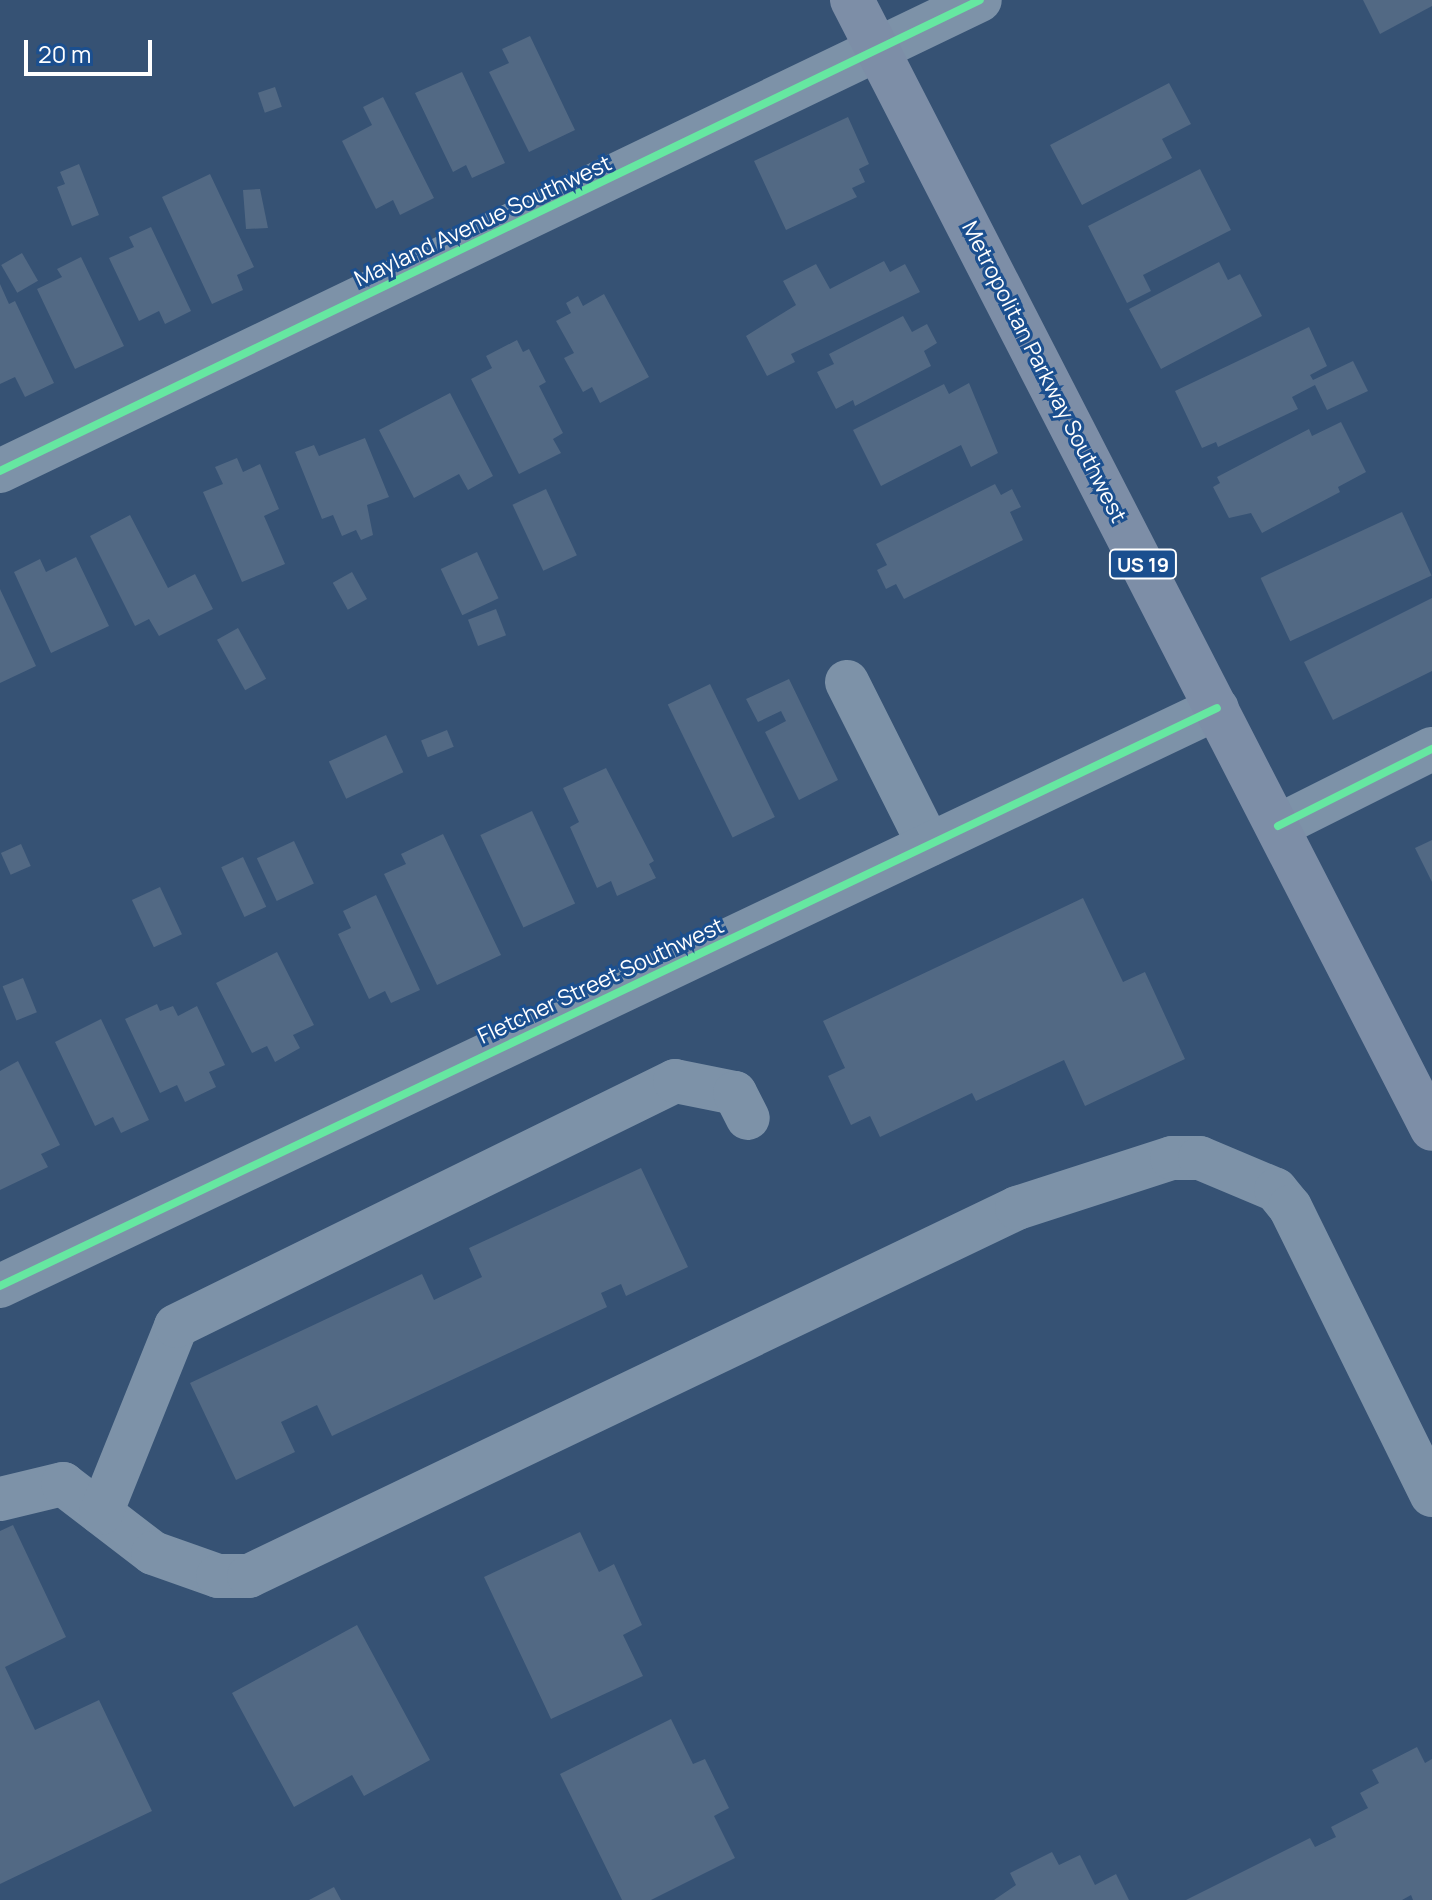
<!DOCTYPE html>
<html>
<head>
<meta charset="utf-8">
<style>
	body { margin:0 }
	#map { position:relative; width:1432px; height:1900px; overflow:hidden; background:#365274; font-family:Manrope,sans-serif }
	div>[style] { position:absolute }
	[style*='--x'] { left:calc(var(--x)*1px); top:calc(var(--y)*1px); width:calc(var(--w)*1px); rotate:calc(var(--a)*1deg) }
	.building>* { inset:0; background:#526984; transform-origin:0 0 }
	.minor>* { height:44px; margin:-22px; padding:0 22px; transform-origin:22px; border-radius:22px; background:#7d92a8 }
	.major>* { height:44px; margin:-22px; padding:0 22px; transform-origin:22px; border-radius:22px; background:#7d8ea7 }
	.cycleway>* { height:8px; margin:-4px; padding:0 4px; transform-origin:4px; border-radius:4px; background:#66e7a1 }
	span { translate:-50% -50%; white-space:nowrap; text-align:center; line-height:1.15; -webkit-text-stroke:6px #1b4f8f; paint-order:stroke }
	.shield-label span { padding:2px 6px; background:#1b4f8f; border:2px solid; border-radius:6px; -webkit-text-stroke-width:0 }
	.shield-label { font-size:20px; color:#fff; font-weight:700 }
	.street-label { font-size:22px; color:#fff }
	.scale { position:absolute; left:24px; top:40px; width:128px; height:36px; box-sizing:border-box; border:4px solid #fff; border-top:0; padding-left:10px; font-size:24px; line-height:28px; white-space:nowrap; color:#fff; -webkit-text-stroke:6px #1b4f8f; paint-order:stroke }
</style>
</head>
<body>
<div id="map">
	<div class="building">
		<div style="clip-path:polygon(1363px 0,1432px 0,1432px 6px,1380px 34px)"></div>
		<div style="clip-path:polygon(530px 36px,575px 130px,529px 152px,489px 72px,509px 63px,502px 49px)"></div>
		<div style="clip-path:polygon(462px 72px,505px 163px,472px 178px,466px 165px,453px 172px,415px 93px)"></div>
		<div style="clip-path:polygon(1169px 83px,1191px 124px,1162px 139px,1172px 158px,1082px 205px,1050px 145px)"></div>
		<div style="left:275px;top:87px;width:21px;height:18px;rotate:71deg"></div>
		<div style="clip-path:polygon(383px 97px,434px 198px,400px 215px,393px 200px,376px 209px,342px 141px,372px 125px,363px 107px)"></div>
		<div style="clip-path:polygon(848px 117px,869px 164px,859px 169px,865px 182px,852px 188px,857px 197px,786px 230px,754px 161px)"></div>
		<div style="clip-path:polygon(79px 164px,99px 215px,72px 226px,57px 187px,65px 184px,60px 172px)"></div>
		<div style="clip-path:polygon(1200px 169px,1231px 230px,1143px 275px,1151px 291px,1127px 303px,1088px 226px)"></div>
		<div style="clip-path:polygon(210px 174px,254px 267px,237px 275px,243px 290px,212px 304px,162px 197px)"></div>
		<div style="clip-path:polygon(260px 189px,268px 228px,246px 229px,243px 190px)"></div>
		<div style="clip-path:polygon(151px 227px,191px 311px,165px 324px,159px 311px,139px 321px,109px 258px,134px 247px,129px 237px)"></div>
		<div style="left:22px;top:253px;width:32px;height:24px;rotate:60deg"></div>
		<div style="clip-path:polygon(81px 257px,124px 346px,75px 369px,37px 289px,62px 277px,57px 269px)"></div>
		<div style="clip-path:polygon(884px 261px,890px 272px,905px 264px,920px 292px,791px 354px,795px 362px,767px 376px,746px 336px,796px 305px,783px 281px,816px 264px,830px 289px)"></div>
		<div style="clip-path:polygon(1219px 262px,1228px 280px,1240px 274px,1262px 316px,1161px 369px,1129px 309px)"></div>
		<div style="clip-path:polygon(0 284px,9px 304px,15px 301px,54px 383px,25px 397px,15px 377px,0 384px)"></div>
		<div style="clip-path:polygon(604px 294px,649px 377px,600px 403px,592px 387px,583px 392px,564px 358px,574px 353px,556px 321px,571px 313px,566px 303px,578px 296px,583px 306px)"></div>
		<div style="clip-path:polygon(903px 316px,912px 332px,927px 324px,937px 343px,924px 351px,931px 366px,855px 406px,853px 400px,836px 409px,817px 372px,834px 364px,829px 354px)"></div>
		<div style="clip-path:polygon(1309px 327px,1327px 366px,1310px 375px,1313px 380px,1353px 361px,1368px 391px,1327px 410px,1315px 385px,1292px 397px,1298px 409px,1218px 447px,1216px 442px,1202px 448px,1175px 391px)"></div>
		<div style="clip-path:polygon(517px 340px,523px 352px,529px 349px,546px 382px,539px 386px,563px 433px,553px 439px,561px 453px,519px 474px,471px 379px,492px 368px,486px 356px)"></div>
		<div style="clip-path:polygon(969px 383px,998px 453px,971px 467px,961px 445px,881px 486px,853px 430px,944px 384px,949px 394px)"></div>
		<div style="clip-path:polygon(450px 393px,493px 476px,468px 490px,459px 474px,414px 498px,379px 430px)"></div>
		<div style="clip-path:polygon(1341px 422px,1366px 472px,1338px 487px,1340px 492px,1262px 533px,1251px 513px,1229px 518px,1213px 487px,1220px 483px,1217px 477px,1309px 429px,1312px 436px)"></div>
		<div style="clip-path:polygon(365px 438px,389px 497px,367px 505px,373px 535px,361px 540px,356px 530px,342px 536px,333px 515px,322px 519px,295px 452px,314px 445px,319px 456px)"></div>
		<div style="clip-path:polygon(237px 458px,243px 472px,260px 464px,279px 509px,264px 516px,285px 564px,242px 582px,203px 492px,223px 484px,215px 467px)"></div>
		<div style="clip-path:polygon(995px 484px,1001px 495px,1012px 489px,1021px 507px,1010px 512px,1023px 540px,904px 599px,896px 584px,886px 589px,877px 570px,887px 565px,876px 544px)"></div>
		<div style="left:546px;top:489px;width:73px;height:37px;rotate:65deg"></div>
		<div style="left:1402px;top:512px;width:70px;height:156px;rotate:65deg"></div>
		<div style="clip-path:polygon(130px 515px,168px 588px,195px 574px,213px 609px,159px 636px,149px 619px,135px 626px,90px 536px)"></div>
		<div style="left:477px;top:552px;width:51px;height:40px;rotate:65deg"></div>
		<div style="clip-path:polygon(76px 557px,109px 626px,51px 653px,14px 572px,40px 559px,46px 572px)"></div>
		<div style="left:352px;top:572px;width:31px;height:22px;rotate:61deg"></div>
		<div style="clip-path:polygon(0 589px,36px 666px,0 683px)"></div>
		<div style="clip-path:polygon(1432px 598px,1432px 671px,1333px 720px,1304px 662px)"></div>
		<div style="left:496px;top:609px;width:28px;height:30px;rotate:69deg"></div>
		<div style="left:238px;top:628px;width:58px;height:24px;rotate:61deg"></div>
		<div style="clip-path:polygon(789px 679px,838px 780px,799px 800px,765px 732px,786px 721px,781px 711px,758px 722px,746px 699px)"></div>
		<div style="left:710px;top:684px;width:148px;height:47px;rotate:64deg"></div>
		<div style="left:447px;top:730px;width:18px;height:28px;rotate:68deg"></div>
		<div style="left:386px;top:735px;width:41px;height:63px;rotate:65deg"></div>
		<div style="clip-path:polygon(606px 768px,654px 861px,649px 864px,656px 878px,617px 896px,611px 881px,597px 888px,570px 827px,579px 822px,563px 788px)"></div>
		<div style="left:532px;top:811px;width:102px;height:57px;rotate:65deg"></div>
		<div style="clip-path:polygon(443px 834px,501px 955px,437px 985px,384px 874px,406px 864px,401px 854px)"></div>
		<div style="clip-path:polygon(1432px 840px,1432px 882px,1415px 848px)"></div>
		<div style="left:294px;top:841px;width:47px;height:41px;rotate:65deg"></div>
		<div style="left:21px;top:844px;width:24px;height:22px;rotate:66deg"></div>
		<div style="left:243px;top:857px;width:55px;height:24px;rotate:65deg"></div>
		<div style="left:160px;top:887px;width:52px;height:31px;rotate:65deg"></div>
		<div style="clip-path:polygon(376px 895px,420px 990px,391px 1003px,385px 991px,369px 999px,338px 934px,351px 928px,343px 911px)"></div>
		<div style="clip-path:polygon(1083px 898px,1123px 982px,1145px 972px,1185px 1059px,1085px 1106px,1064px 1060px,976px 1101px,972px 1093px,880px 1137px,870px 1116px,851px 1125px,828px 1076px,845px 1068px,823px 1021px)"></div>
		<div style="clip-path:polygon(277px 952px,314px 1025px,293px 1035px,300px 1048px,275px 1062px,267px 1046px,252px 1053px,216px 983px)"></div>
		<div style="left:23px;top:978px;width:37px;height:22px;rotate:68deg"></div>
		<div style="clip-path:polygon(157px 1004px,160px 1011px,173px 1006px,178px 1016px,197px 1006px,225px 1065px,209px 1072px,216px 1087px,185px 1102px,177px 1085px,160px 1093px,125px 1019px)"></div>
		<div style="clip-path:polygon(101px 1019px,149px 1120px,121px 1133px,113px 1117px,95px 1126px,55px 1042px)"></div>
		<div style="clip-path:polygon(18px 1061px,60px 1145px,41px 1154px,48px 1167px,0 1190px,0 1071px)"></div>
		<div style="clip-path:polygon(641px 1168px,688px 1267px,626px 1296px,621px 1284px,601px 1293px,607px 1307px,332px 1436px,317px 1405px,281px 1422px,295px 1452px,236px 1480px,190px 1383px,422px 1274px,434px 1300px,482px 1277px,469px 1248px)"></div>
		<div style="clip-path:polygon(13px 1525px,66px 1637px,5px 1667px,35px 1730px,99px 1700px,152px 1811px,0 1884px,0 1531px)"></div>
		<div style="clip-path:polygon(580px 1532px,599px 1572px,614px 1564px,642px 1625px,623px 1635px,643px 1676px,551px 1719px,484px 1577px)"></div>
		<div style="clip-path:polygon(357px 1625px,430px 1760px,364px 1796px,352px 1775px,294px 1807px,232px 1693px)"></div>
		<div style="clip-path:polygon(671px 1719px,693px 1764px,705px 1759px,729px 1808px,714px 1816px,735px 1858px,651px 1900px,622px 1900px,560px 1774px)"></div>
		<div style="clip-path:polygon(1417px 1747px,1425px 1763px,1432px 1759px,1432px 1900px,1413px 1900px,1411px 1895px,1402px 1900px,1186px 1900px,1310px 1838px,1315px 1847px,1336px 1837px,1331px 1827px,1368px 1808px,1360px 1793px,1379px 1783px,1372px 1770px)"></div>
		<div style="clip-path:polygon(1052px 1852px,1059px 1865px,1080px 1855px,1095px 1885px,1116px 1874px,1129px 1900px,994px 1900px,1016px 1885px,1010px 1873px)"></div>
		<div style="clip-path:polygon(334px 1887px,341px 1900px,309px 1900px)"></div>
	</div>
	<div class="minor">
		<div style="--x:0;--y:471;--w:1087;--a:-25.67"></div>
		<div style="--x:847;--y:682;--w:182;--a:63.3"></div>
		<div style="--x:1278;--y:826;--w:172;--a:-26.6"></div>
		<div style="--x:0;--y:1286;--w:1347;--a:-25.4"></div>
		<div style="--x:0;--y:1499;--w:65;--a:-13.4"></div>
		<div style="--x:63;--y:1484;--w:113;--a:37.5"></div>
		<div style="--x:153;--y:1553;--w:69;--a:19.5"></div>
		<div style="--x:218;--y:1576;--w:31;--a:0"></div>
		<div style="--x:249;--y:1576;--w:852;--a:-25.6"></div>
		<div style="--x:1017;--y:1208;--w:163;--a:-17.9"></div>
		<div style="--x:1172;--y:1158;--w:28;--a:0"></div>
		<div style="--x:1200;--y:1158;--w:82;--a:22.8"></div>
		<div style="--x:1276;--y:1190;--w:22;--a:51"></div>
		<div style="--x:1290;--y:1207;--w:321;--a:63.8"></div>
		<div style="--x:101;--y:1513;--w:201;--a:-68.1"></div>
		<div style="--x:176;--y:1326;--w:556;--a:-26.15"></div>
		<div style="--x:675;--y:1081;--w:61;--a:11.3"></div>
		<div style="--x:735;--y:1093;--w:28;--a:63"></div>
	</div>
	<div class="major">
		<div style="--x:852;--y:0;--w:1269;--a:62.81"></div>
	</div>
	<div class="cycleway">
		<div style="--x:0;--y:471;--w:1087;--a:-25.67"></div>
		<div style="--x:1278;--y:826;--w:172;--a:-26.6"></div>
		<div style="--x:0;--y:1286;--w:1347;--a:-25.4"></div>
	</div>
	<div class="shield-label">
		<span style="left:1143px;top:564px">US 19</span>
	</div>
	<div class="street-label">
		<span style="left:483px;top:221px;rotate:-25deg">Mayland Avenue Southwest</span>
		<span style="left:1044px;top:372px;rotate:63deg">Metropolitan Parkway Southwest</span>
		<span style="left:601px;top:981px;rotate:-25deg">Fletcher Street Southwest</span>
	</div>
	<div class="scale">20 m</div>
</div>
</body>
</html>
